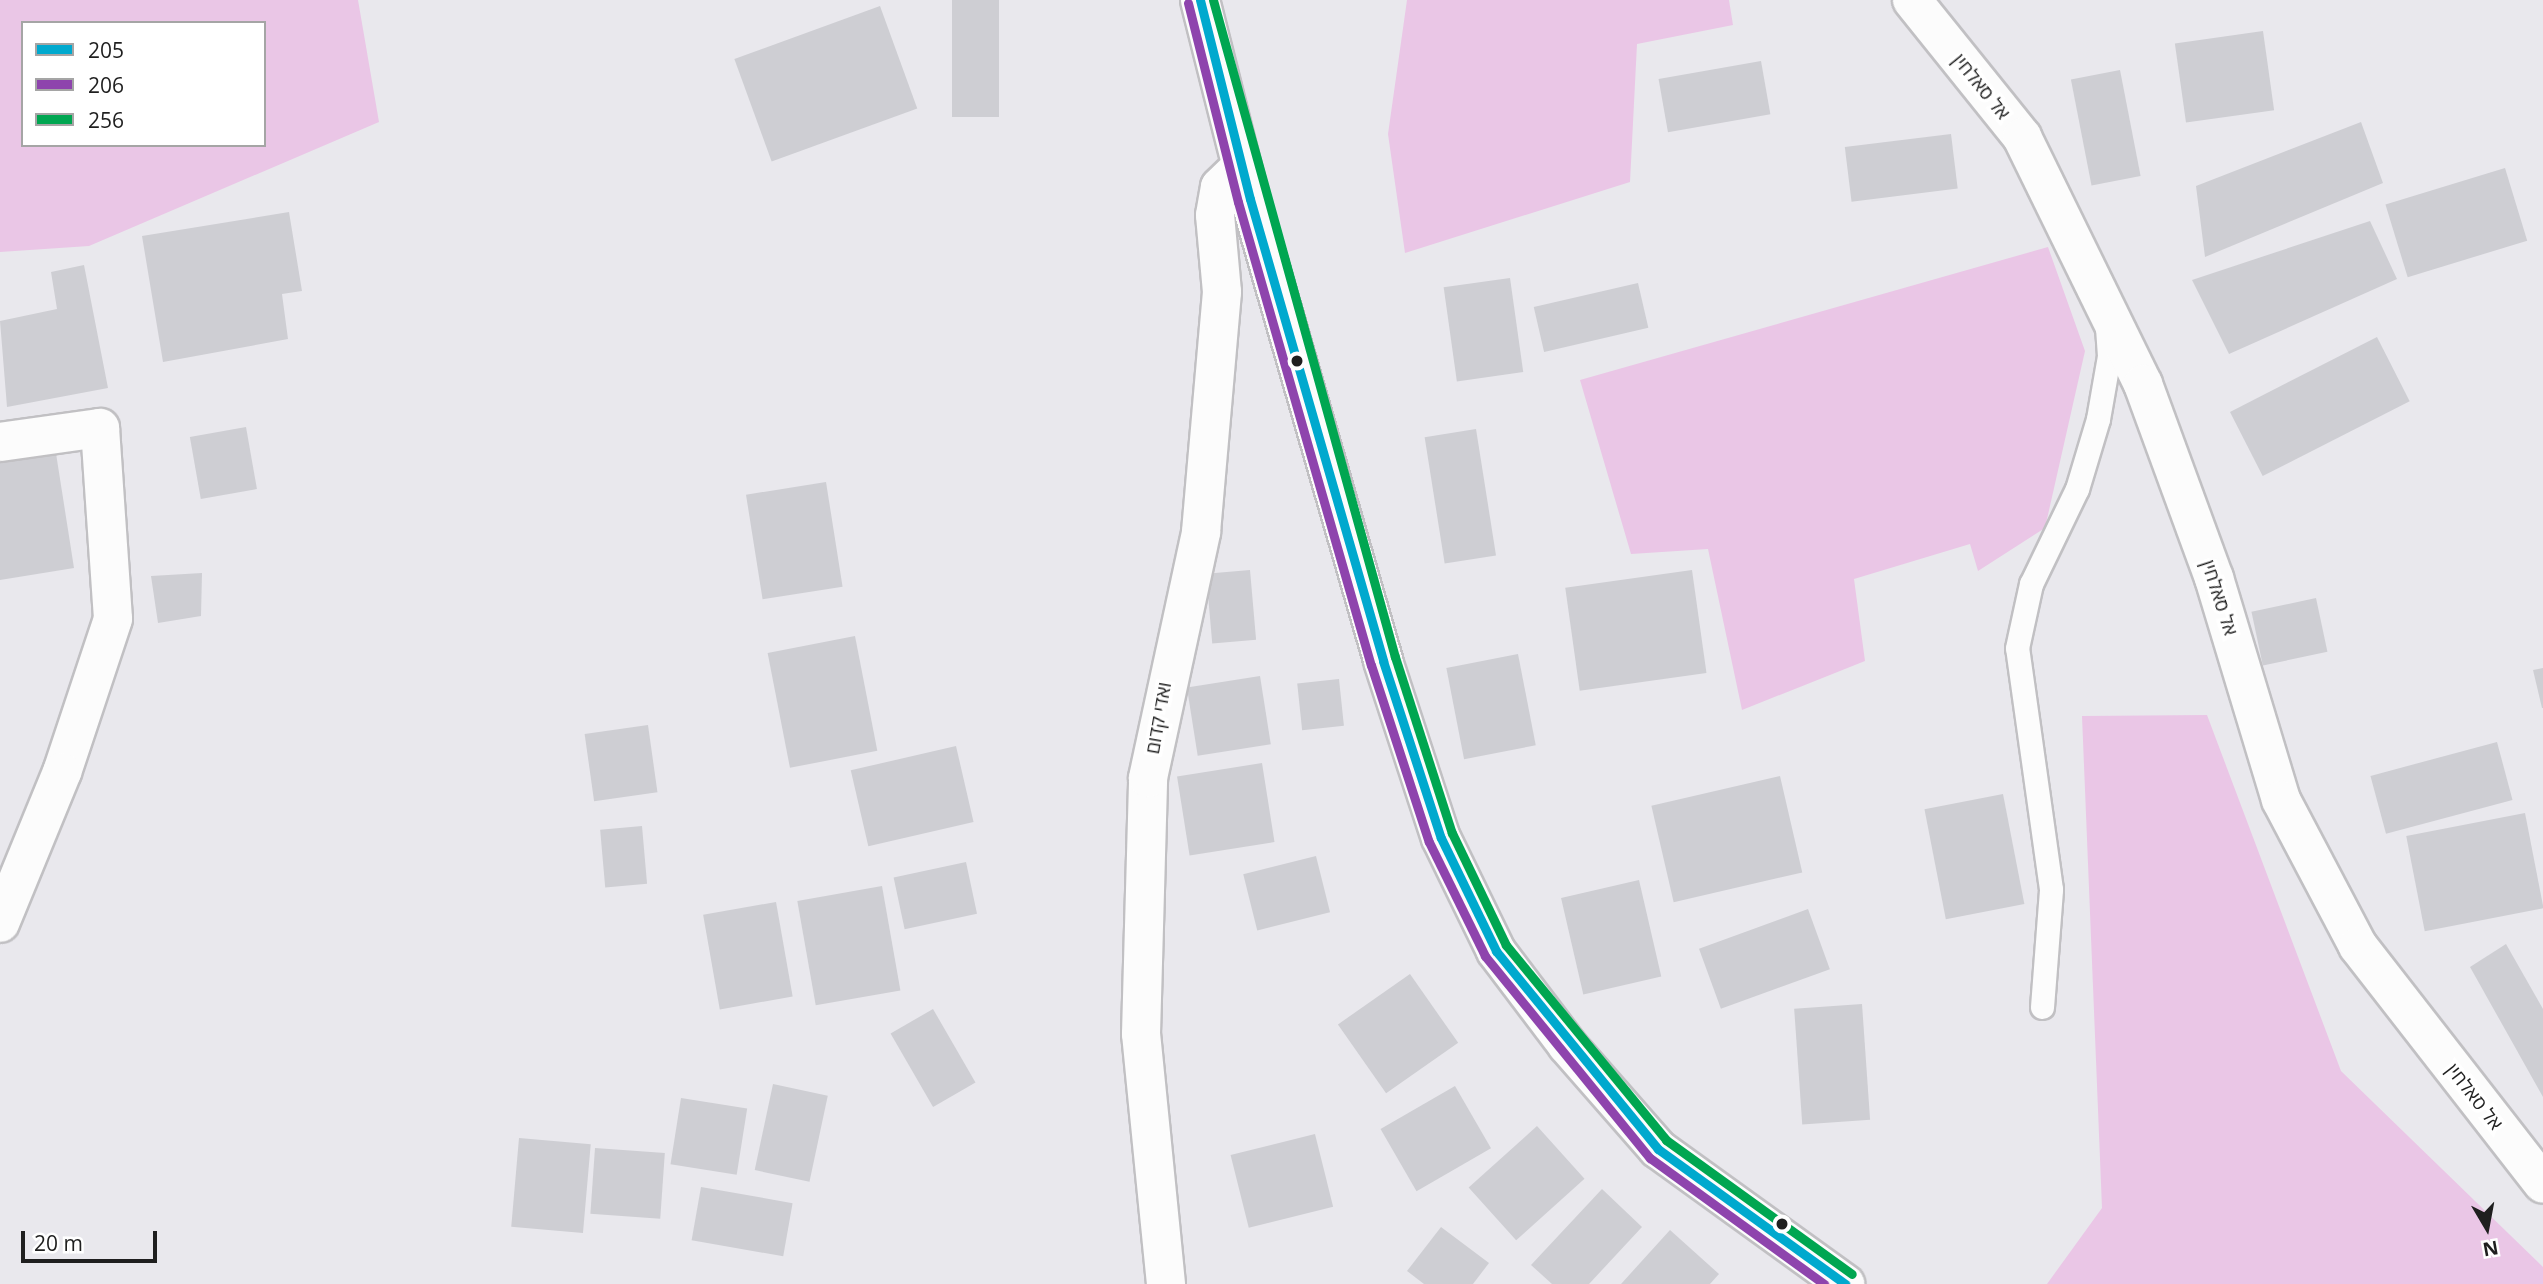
<!DOCTYPE html>
<html>
<head>
<meta charset="utf-8">
<style>
	body { margin:0 }
	#map { position:relative; width:2543px; height:1284px; overflow:hidden; background:#e9e8ed; font-family:"Open Sans",Heebo,sans-serif }
	div>[style] { position:absolute }
	[style*='--x'] { left:calc(var(--x)*1px); top:calc(var(--y)*1px); width:calc(var(--w)*1px); rotate:calc(var(--a)*1deg) }
	.grass>* { inset:0; background:#eac6e6 }
	.building>* { inset:0; background:#ceced3; transform-origin:0 0 }
	.roads { filter:drop-shadow(2px 0 #c1c0c3) drop-shadow(-2px 0 #c1c0c3) drop-shadow(0 2px #c1c0c3) drop-shadow(0 -2px #c1c0c3) }
	.service>* { height:23px; margin:-11.5px; padding:0 11.5px; transform-origin:11.5px; border-radius:11.5px; background:#fcfcfc }
	.minor>* { height:38px; margin:-19px; padding:0 19px; transform-origin:19px; border-radius:19px; background:#fcfcfc }
	.tertiary>* { height:38px; margin:-19px; padding:0 19px; transform-origin:19px; border-radius:19px; background:#fcfcfc }
	.bus-1>* { height:9px; margin:-4.5px; padding:0 4.5px; transform-origin:4.5px; border-radius:4.5px; background:#00a9ce }
	.bus-2>* { height:9px; margin:-4.5px; padding:0 4.5px; transform-origin:4.5px; border-radius:4.5px; background:#8e44ad }
	.bus-3>* { height:9px; margin:-4.5px; padding:0 4.5px; transform-origin:4.5px; border-radius:4.5px; background:#00a651 }
	.dots>* { width:19px; height:19px; translate:-50% -50%; box-sizing:border-box; border:4px solid #fff; border-radius:50% }
	span { translate:-50% -50%; white-space:nowrap; text-align:center; line-height:1.15; -webkit-text-stroke:7px #fff; paint-order:stroke }
	.street-label { font-size:19px; color:#1f1f1f }
	.legend { position:absolute; left:21px; top:21px; width:245px; height:126px; box-sizing:border-box; background:#fff; border:2px solid #a5a5a5; margin:0; padding:9px 12px; list-style:none; font-size:21px; color:#1f1f1f }
	.legend li { display:flex; align-items:center; gap:14px; height:35px }
	.legend b { width:35px; border:2px solid #a5a5a5 }
	.north { position:absolute; left:2452px; top:1193px; width:70px; height:70px; -webkit-text-stroke:5px #fff; paint-order:stroke; rotate:170deg; font-size:19px; font-weight:700; line-height:28px; text-align:center; color:#1f1f1f }
	.north::after { content:''; display:block; margin:auto; width:24px; height:32px; background:#1f1f1f; clip-path:polygon(50% 0,100% 100%,50% 72%,0 100%) }
	.scale { position:absolute; left:21px; top:1231px; width:136px; height:32px; box-sizing:border-box; border:4px solid #1f1f1f; border-top:0; padding-left:9px; font-size:21px; line-height:24px; white-space:nowrap; color:#1f1f1f; -webkit-text-stroke:5px #fff; paint-order:stroke }
</style>
</head>
<body>
<div id="map">
	<div class="grass">
		<div style="clip-path:polygon(evenodd,0 0,358px 0,379px 122px,89px 246px,0 252px,0 0,23px 23px,264px 23px,264px 145px,23px 145px,23px 23px)"></div>
		<div style="clip-path:polygon(1407px 0,1729px 0,1733px 25px,1637px 44px,1630px 182px,1405px 253px,1388px 134px)"></div>
		<div style="clip-path:polygon(2048px 247px,2085px 351px,2045px 528px,1978px 571px,1970px 544px,1854px 579px,1865px 661px,1742px 710px,1708px 549px,1631px 554px,1580px 380px)"></div>
		<div style="clip-path:polygon(2207px 715px,2341px 1071px,2543px 1267px,2543px 1284px,2047px 1284px,2102px 1208px,2082px 716px)"></div>
	</div>
	<div class="building">
		<div style="left:952px;top:0;width:47px;height:117px"></div>
		<div style="left:880px;top:6px;width:109px;height:155px;rotate:70deg"></div>
		<div style="left:2263px;top:31px;width:80px;height:89px;rotate:82deg"></div>
		<div style="left:1761px;top:61px;width:54px;height:104px;rotate:80deg"></div>
		<div style="left:2120px;top:70px;width:108px;height:50px;rotate:79deg"></div>
		<div style="clip-path:polygon(2361px 122px,2383px 183px,2205px 257px,2196px 186px)"></div>
		<div style="left:1951px;top:134px;width:55px;height:107px;rotate:83deg"></div>
		<div style="left:2505px;top:168px;width:76px;height:125px;rotate:73deg"></div>
		<div style="clip-path:polygon(289px 212px,302px 291px,282px 294px,288px 339px,163px 362px,142px 236px)"></div>
		<div style="clip-path:polygon(2370px 221px,2397px 279px,2229px 354px,2192px 280px)"></div>
		<div style="clip-path:polygon(84px 265px,108px 388px,7px 407px,0 321px,57px 309px,51px 272px)"></div>
		<div style="left:1510px;top:278px;width:95px;height:67px;rotate:82deg"></div>
		<div style="left:1638px;top:283px;width:46px;height:107px;rotate:77deg"></div>
		<div style="left:2377px;top:337px;width:72px;height:165px;rotate:63deg"></div>
		<div style="left:246px;top:427px;width:63px;height:57px;rotate:80deg"></div>
		<div style="left:1476px;top:429px;width:128px;height:52px;rotate:81deg"></div>
		<div style="clip-path:polygon(55px 447px,74px 568px,0 580px,0 456px)"></div>
		<div style="left:826px;top:482px;width:106px;height:81px;rotate:81deg"></div>
		<div style="left:1250px;top:570px;width:70px;height:44px;rotate:85deg"></div>
		<div style="left:1692px;top:570px;width:104px;height:128px;rotate:82deg"></div>
		<div style="clip-path:polygon(202px 573px,201px 616px,158px 623px,151px 576px)"></div>
		<div style="left:2316px;top:598px;width:55px;height:66px;rotate:78deg"></div>
		<div style="left:855px;top:636px;width:117px;height:89px;rotate:79deg"></div>
		<div style="left:1518px;top:654px;width:93px;height:73px;rotate:79deg"></div>
		<div style="clip-path:polygon(2543px 668px,2543px 708px,2542px 708px,2533px 670px)"></div>
		<div style="left:1260px;top:676px;width:69px;height:74px;rotate:81deg"></div>
		<div style="left:1339px;top:679px;width:47px;height:42px;rotate:84deg"></div>
		<div style="left:648px;top:725px;width:68px;height:64px;rotate:82deg"></div>
		<div style="left:2497px;top:742px;width:60px;height:131px;rotate:75deg"></div>
		<div style="left:956px;top:746px;width:78px;height:108px;rotate:77deg"></div>
		<div style="left:1262px;top:763px;width:80px;height:86px;rotate:81deg"></div>
		<div style="left:1780px;top:776px;width:99px;height:132px;rotate:77deg"></div>
		<div style="left:2003px;top:794px;width:112px;height:80px;rotate:79deg"></div>
		<div style="left:2525px;top:813px;width:97px;height:121px;rotate:79deg"></div>
		<div style="left:642px;top:826px;width:58px;height:42px;rotate:85deg"></div>
		<div style="left:1316px;top:856px;width:58px;height:75px;rotate:76deg"></div>
		<div style="left:966px;top:862px;width:53px;height:74px;rotate:78deg"></div>
		<div style="left:1639px;top:880px;width:99px;height:80px;rotate:77deg"></div>
		<div style="left:882px;top:886px;width:106px;height:86px;rotate:80deg"></div>
		<div style="left:776px;top:902px;width:96px;height:74px;rotate:80deg"></div>
		<div style="left:1808px;top:909px;width:64px;height:116px;rotate:70deg"></div>
		<div style="clip-path:polygon(2506px 944px,2543px 1009px,2543px 1097px,2470px 967px)"></div>
		<div style="left:1410px;top:974px;width:84px;height:88px;rotate:55deg"></div>
		<div style="left:1862px;top:1004px;width:116px;height:68px;rotate:86deg"></div>
		<div style="left:933px;top:1009px;width:85px;height:49px;rotate:60deg"></div>
		<div style="left:773px;top:1084px;width:56px;height:88px;rotate:12deg"></div>
		<div style="left:1455px;top:1086px;width:72px;height:86px;rotate:60deg"></div>
		<div style="left:681px;top:1098px;width:67px;height:67px;rotate:9deg"></div>
		<div style="left:1537px;top:1126px;width:71px;height:92px;rotate:48deg"></div>
		<div style="left:1315px;top:1134px;width:75px;height:87px;rotate:76deg"></div>
		<div style="left:519px;top:1138px;width:72px;height:89px;rotate:5deg"></div>
		<div style="left:595px;top:1148px;width:70px;height:66px;rotate:4deg"></div>
		<div style="left:701px;top:1187px;width:93px;height:54px;rotate:10deg"></div>
		<div style="clip-path:polygon(1602px 1189px,1642px 1227px,1589px 1284px,1552px 1284px,1531px 1265px)"></div>
		<div style="clip-path:polygon(1441px 1227px,1489px 1263px,1473px 1284px,1424px 1284px,1407px 1271px)"></div>
		<div style="clip-path:polygon(1670px 1230px,1719px 1274px,1710px 1284px,1621px 1284px)"></div>
	</div>
	<div class="roads">
		<div class="service">
			<div style="--x:2042;--y:1007;--w:118;--a:-85.6"></div>
			<div style="--x:2051;--y:889;--w:243;--a:-98"></div>
			<div style="--x:2017;--y:648;--w:66;--a:-77.7"></div>
			<div style="--x:2031;--y:584;--w:106;--a:-64.2"></div>
			<div style="--x:2077;--y:489;--w:73;--a:-73.3"></div>
			<div style="--x:2098;--y:419;--w:64;--a:-80.1"></div>
			<div style="--x:2109;--y:356;--w:26;--a:-94"></div>
		</div>
		<div class="minor">
			<div style="--x:1912;--y:0;--w:176;--a:51.2"></div>
			<div style="--x:2022;--y:137;--w:275;--a:63.9"></div>
			<div style="--x:2143;--y:384;--w:207;--a:69.9"></div>
			<div style="--x:2214;--y:578;--w:232;--a:73.2"></div>
			<div style="--x:2281;--y:800;--w:165;--a:62.2"></div>
			<div style="--x:2358;--y:946;--w:301;--a:52.1"></div>
			<div style="--x:0;--y:442;--w:101;--a:-8"></div>
			<div style="--x:100;--y:428;--w:191;--a:86.1"></div>
			<div style="--x:113;--y:619;--w:161;--a:108.4"></div>
			<div style="--x:62;--y:772;--w:163;--a:112.3"></div>
			<div style="--x:1166;--y:1284;--w:251;--a:-95.7"></div>
			<div style="--x:1141;--y:1034;--w:256;--a:-88.4"></div>
			<div style="--x:1148;--y:778;--w:252;--a:-77.8"></div>
			<div style="--x:1201;--y:532;--w:241;--a:-85"></div>
			<div style="--x:1222;--y:292;--w:77;--a:-95.2"></div>
			<div style="--x:1215;--y:215;--w:28;--a:-80"></div>
			<div style="--x:1220;--y:187;--w:30;--a:-44"></div>
		</div>
		<div class="tertiary">
			<div style="--x:1200;--y:0;--w:205;--a:75.9"></div>
			<div style="--x:1250;--y:199;--w:481;--a:73.9"></div>
			<div style="--x:1383;--y:661;--w:186;--a:71.9"></div>
			<div style="--x:1441;--y:838;--w:126;--a:64"></div>
			<div style="--x:1496;--y:951;--w:118;--a:52.9"></div>
			<div style="--x:1567;--y:1045;--w:138;--a:48.8"></div>
			<div style="--x:1658;--y:1149;--w:231;--a:35.8"></div>
		</div>
	</div>
	<div class="bus-1">
		<div style="--x:1200;--y:0;--w:205;--a:75.9"></div>
		<div style="--x:1250;--y:199;--w:481;--a:73.9"></div>
		<div style="--x:1383;--y:661;--w:186;--a:71.9"></div>
		<div style="--x:1441;--y:838;--w:126;--a:64"></div>
		<div style="--x:1496;--y:951;--w:256;--a:50.7"></div>
		<div style="--x:1658;--y:1149;--w:231;--a:35.8"></div>
	</div>
	<div class="bus-2">
		<div style="--x:1188;--y:3;--w:205;--a:75.9"></div>
		<div style="--x:1238;--y:202;--w:482;--a:74"></div>
		<div style="--x:1371;--y:665;--w:186;--a:71.9"></div>
		<div style="--x:1429;--y:842;--w:127;--a:63.8"></div>
		<div style="--x:1485;--y:956;--w:261;--a:50.8"></div>
		<div style="--x:1650;--y:1158;--w:215;--a:35.9"></div>
	</div>
	<div class="bus-3">
		<div style="--x:1213;--y:0;--w:682;--a:74.52"></div>
		<div style="--x:1395;--y:657;--w:185;--a:72.1"></div>
		<div style="--x:1452;--y:833;--w:124;--a:64.3"></div>
		<div style="--x:1506;--y:945;--w:252;--a:50.6"></div>
		<div style="--x:1666;--y:1140;--w:229;--a:35.8"></div>
	</div>
	<div class="dots">
		<div style="left:1297px;top:361px;background:#1f1f1f"></div>
		<div style="left:1782px;top:1224px;background:#1f1f1f"></div>
	</div>
	<div class="street-label">
		<span style="left:1981px;top:87px;rotate:51deg">אל סאלחין</span>
		<span style="left:2219px;top:598px;rotate:72deg">אל סאלחין</span>
		<span style="left:1159px;top:718px;rotate:-80deg">ואדי קדום</span>
		<span style="left:2474px;top:1097px;rotate:52deg">אל סאלחין</span>
	</div>
	<ul class="legend">
	<li><b style="height:9px;background:#00a9ce"></b>205</li>
	<li><b style="height:9px;background:#8e44ad"></b>206</li>
	<li><b style="height:9px;background:#00a651"></b>256</li>
	</ul>
	<div class="north">N</div>
	<div class="scale">20 m</div>
</div>
</body>
</html>
